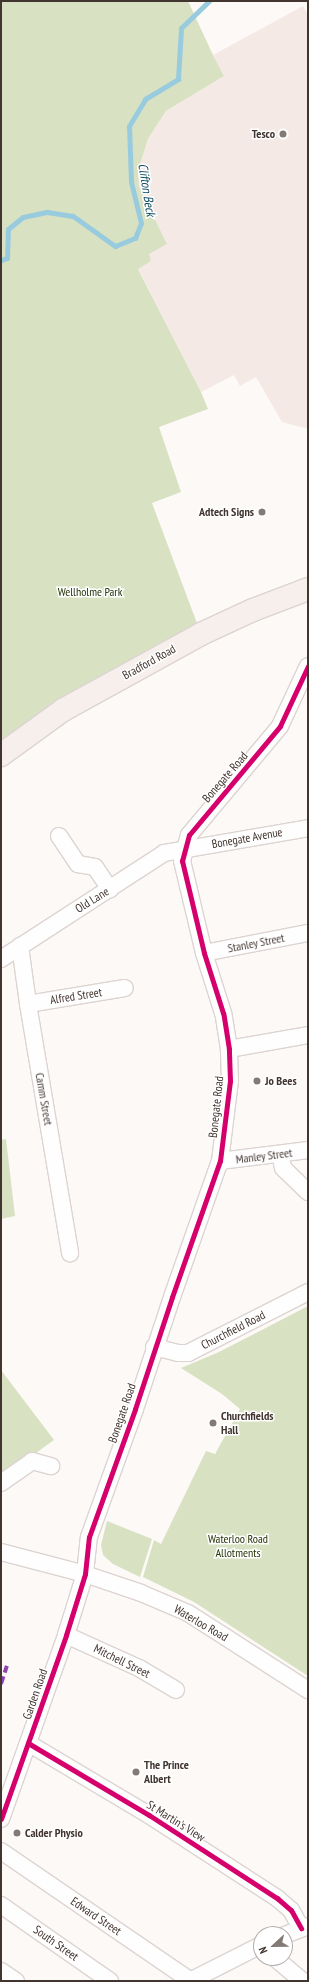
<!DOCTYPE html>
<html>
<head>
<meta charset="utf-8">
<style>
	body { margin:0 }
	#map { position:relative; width:309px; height:1982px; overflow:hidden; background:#fdf9f7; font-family:"PT Sans Narrow",sans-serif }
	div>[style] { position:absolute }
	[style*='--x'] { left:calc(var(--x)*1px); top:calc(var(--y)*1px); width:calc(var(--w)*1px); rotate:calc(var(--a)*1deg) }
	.built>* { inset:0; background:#f5e9e5 }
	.green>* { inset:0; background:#d8e2c3 }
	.stream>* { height:5px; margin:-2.5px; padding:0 2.5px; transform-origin:2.5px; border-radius:2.5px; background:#99cbde }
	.roads { filter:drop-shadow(1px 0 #dcd4d1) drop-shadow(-1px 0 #dcd4d1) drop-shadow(0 1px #dcd4d1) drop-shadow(0 -1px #dcd4d1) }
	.street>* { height:16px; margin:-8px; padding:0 8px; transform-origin:8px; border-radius:8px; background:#fffefe }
	.primary>* { height:22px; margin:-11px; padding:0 11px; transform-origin:11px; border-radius:11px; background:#f6efec }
	.quiet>* { height:4px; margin-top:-2px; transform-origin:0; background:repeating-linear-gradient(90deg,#8e44ad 0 8px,transparent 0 12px) }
	.cycleway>* { height:5px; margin:-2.5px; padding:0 2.5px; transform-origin:2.5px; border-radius:2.5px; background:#d6006c }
	.dots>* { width:11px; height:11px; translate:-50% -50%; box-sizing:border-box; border:2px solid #fff; border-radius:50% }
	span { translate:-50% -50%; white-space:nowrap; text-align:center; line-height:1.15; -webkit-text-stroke:3px #fff; paint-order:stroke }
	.poi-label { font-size:12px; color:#423530; font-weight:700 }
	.right { translate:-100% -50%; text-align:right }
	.left { translate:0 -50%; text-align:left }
	.park-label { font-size:12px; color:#253307 }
	.street-label { font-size:12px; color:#423530 }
	.water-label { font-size:13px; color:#114e63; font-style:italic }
	.frame { position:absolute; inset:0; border:2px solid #423530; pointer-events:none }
	.north { position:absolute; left:253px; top:1926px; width:40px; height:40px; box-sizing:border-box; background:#fff; border:1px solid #b3aeac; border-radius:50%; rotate:248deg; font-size:11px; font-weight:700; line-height:16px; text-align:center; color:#423530 }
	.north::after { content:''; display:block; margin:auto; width:14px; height:18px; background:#837a76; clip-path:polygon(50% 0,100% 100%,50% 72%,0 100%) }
</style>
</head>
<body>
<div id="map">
	<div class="built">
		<div style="clip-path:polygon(303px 6px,308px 15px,308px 429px,282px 422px,256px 377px,240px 386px,234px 375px,201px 392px,138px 268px,151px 261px,148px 254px,167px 244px,139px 186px,138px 171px,148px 139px,166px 111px,224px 76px,213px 55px)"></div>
	</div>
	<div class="green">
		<div style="clip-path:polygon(1px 1px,188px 1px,213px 55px,224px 76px,166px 111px,148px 139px,138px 171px,139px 186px,167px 244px,149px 254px,151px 261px,138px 269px,201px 392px,208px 409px,159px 427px,181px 492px,152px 503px,201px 634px,1px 755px)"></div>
		<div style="clip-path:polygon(6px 1139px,15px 1216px,1px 1219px,1px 1140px)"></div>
		<div style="clip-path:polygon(308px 1306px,308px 1676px,194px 1602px,143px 1577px,154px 1540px,161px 1544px,206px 1451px,215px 1454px,240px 1409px,222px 1394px,181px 1368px,219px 1352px)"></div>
		<div style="clip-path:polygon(1px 1370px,54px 1440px,1px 1478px)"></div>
		<div style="clip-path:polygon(107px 1521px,152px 1539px,140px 1577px,113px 1564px,103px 1555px,101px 1545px)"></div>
	</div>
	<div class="stream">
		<div style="--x:1;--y:260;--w:6;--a:-18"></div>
		<div style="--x:7;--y:258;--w:29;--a:-88"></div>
		<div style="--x:8;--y:229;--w:19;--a:-39"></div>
		<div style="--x:23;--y:217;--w:25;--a:-12"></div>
		<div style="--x:47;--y:212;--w:26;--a:9"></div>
		<div style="--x:73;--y:216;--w:52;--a:35.5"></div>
		<div style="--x:115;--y:246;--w:22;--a:-22"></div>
		<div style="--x:135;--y:238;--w:16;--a:-68"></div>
		<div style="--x:141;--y:223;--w:42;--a:-103.7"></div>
		<div style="--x:131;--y:182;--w:56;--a:-92"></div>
		<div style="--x:129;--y:126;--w:31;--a:-59"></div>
		<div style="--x:145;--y:99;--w:39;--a:-31"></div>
		<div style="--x:178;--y:79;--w:51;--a:-86.6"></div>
		<div style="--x:181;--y:28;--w:39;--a:-44"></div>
	</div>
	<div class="roads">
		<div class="street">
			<div style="--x:59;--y:836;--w:34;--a:56"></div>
			<div style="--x:78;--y:864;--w:17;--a:10"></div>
			<div style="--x:95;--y:867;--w:27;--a:56"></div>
			<div style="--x:20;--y:946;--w:59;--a:82.1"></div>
			<div style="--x:28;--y:1004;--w:253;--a:80.4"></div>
			<div style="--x:204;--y:953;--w:106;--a:-10.9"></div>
			<div style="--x:1;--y:959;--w:194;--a:-33"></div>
			<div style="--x:164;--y:853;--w:146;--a:-9.8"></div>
			<div style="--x:28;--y:1004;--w:98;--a:-9.4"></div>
			<div style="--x:229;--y:1049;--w:80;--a:-10"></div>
			<div style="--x:280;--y:1154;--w:14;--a:78"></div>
			<div style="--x:283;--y:1168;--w:35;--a:44"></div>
			<div style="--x:220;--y:1161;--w:89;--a:-7.1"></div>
			<div style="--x:154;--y:1347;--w:25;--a:14"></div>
			<div style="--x:178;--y:1353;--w:10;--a:0"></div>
			<div style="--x:188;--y:1353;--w:135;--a:-26.9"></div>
			<div style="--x:1;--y:1483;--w:38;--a:-35"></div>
			<div style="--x:32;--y:1461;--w:20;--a:15"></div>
			<div style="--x:1;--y:1552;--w:87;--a:14.7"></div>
			<div style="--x:85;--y:1574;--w:59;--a:18.7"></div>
			<div style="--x:141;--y:1593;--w:51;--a:23.1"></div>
			<div style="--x:188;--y:1613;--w:143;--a:32.7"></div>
			<div style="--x:66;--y:1635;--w:80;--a:24.3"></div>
			<div style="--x:139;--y:1668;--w:43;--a:30.7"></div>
			<div style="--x:28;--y:1743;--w:141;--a:30.8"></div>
			<div style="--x:149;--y:1815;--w:153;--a:33"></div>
			<div style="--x:277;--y:1898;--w:18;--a:41"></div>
			<div style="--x:291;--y:1910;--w:21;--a:61"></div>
			<div style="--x:1;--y:1819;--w:195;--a:-70.5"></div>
			<div style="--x:66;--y:1635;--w:64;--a:-72.7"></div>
			<div style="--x:85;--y:1574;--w:37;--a:-84"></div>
			<div style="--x:89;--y:1537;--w:136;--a:-70.2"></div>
			<div style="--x:135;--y:1409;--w:118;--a:-71.7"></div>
			<div style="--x:172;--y:1297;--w:144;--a:-70.6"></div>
			<div style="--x:220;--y:1161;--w:81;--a:-82.9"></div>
			<div style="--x:230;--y:1081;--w:32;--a:-92"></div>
			<div style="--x:229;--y:1049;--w:36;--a:-99"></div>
			<div style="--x:223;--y:1013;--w:63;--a:-107.6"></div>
			<div style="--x:204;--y:953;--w:95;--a:-103.4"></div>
			<div style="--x:182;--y:861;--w:27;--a:-75"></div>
			<div style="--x:189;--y:835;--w:142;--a:-50.1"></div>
			<div style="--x:280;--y:726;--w:66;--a:-65"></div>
			<div style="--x:1;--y:1851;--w:230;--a:34.4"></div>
			<div style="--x:1;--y:1905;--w:133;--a:34.9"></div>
			<div style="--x:285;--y:1935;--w:25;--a:-21"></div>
			<div style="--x:275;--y:1958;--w:35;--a:40"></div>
			<div style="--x:1;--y:1971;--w:18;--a:34"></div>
			<div style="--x:190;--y:1981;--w:80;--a:-26.9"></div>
		</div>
		<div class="primary">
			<div style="--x:1;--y:755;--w:77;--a:-36"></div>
			<div style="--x:63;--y:710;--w:158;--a:-28.8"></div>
			<div style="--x:201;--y:634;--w:57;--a:-24.8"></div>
			<div style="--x:253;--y:610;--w:59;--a:-20.9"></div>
		</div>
	</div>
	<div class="quiet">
		<div style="--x:1;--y:1684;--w:19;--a:-72"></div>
	</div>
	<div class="cycleway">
		<div style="--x:28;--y:1743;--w:141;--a:30.8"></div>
		<div style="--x:149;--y:1815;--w:153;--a:33"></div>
		<div style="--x:277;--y:1898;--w:18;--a:41"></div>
		<div style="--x:291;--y:1910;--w:21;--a:61"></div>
		<div style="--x:1;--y:1819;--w:195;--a:-70.5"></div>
		<div style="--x:66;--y:1635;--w:64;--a:-72.7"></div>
		<div style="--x:85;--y:1574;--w:37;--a:-84"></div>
		<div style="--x:89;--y:1537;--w:136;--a:-70.2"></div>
		<div style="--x:135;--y:1409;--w:118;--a:-71.7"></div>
		<div style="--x:172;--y:1297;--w:144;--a:-70.6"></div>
		<div style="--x:220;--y:1161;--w:81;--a:-82.9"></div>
		<div style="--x:230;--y:1081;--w:32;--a:-92"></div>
		<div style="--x:229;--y:1049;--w:36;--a:-99"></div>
		<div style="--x:223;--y:1013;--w:63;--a:-107.6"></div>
		<div style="--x:204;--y:953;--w:95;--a:-103.4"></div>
		<div style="--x:182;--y:861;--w:27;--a:-75"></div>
		<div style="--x:189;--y:835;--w:142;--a:-50.1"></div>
		<div style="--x:280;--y:726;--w:66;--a:-65"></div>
	</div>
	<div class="dots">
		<div style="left:283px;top:134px;background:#837a76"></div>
		<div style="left:262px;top:512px;background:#837a76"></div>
		<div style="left:257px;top:1081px;background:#837a76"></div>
		<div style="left:213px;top:1423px;background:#837a76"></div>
		<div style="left:136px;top:1772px;background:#837a76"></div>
		<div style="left:17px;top:1833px;background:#837a76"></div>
	</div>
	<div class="poi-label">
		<span class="right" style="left:275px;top:134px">Tesco</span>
		<span class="right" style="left:254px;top:512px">Adtech Signs</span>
		<span class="left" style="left:265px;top:1081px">Jo Bees</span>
		<span class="left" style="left:221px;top:1423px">Churchfields<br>Hall</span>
		<span class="left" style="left:144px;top:1772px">The Prince<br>Albert</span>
		<span class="left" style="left:25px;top:1833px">Calder Physio</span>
	</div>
	<div class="park-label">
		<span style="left:90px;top:592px">Wellholme Park</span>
		<span style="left:238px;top:1546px">Waterloo Road<br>Allotments</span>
	</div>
	<div class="street-label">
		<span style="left:149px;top:662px;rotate:-29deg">Bradford Road</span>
		<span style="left:225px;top:777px;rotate:-49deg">Bonegate Road</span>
		<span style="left:247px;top:838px;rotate:-10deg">Bonegate Avenue</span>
		<span style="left:92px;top:900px;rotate:-32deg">Old Lane</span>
		<span style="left:256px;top:943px;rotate:-11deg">Stanley Street</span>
		<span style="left:76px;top:996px;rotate:-9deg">Alfred Street</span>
		<span style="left:44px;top:1099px;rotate:80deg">Camm Street</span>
		<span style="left:216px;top:1107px;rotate:-84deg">Bonegate Road</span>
		<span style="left:264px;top:1156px;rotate:-7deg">Manley Street</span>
		<span style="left:233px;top:1330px;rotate:-27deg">Churchfield Road</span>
		<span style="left:122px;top:1413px;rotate:-71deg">Bonegate Road</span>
		<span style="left:201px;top:1623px;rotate:30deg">Waterloo Road</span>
		<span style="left:122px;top:1661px;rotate:26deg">Mitchell Street</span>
		<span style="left:35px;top:1694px;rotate:-71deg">Garden Road</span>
		<span style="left:176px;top:1821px;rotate:32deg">St Martin's View</span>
		<span style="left:96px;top:1916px;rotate:34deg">Edward Street</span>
		<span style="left:56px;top:1943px;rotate:35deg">South Street</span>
	</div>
	<div class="water-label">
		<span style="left:146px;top:190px;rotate:81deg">Clifton Beck</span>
	</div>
	<div class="frame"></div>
	<div class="north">N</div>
</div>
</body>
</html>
